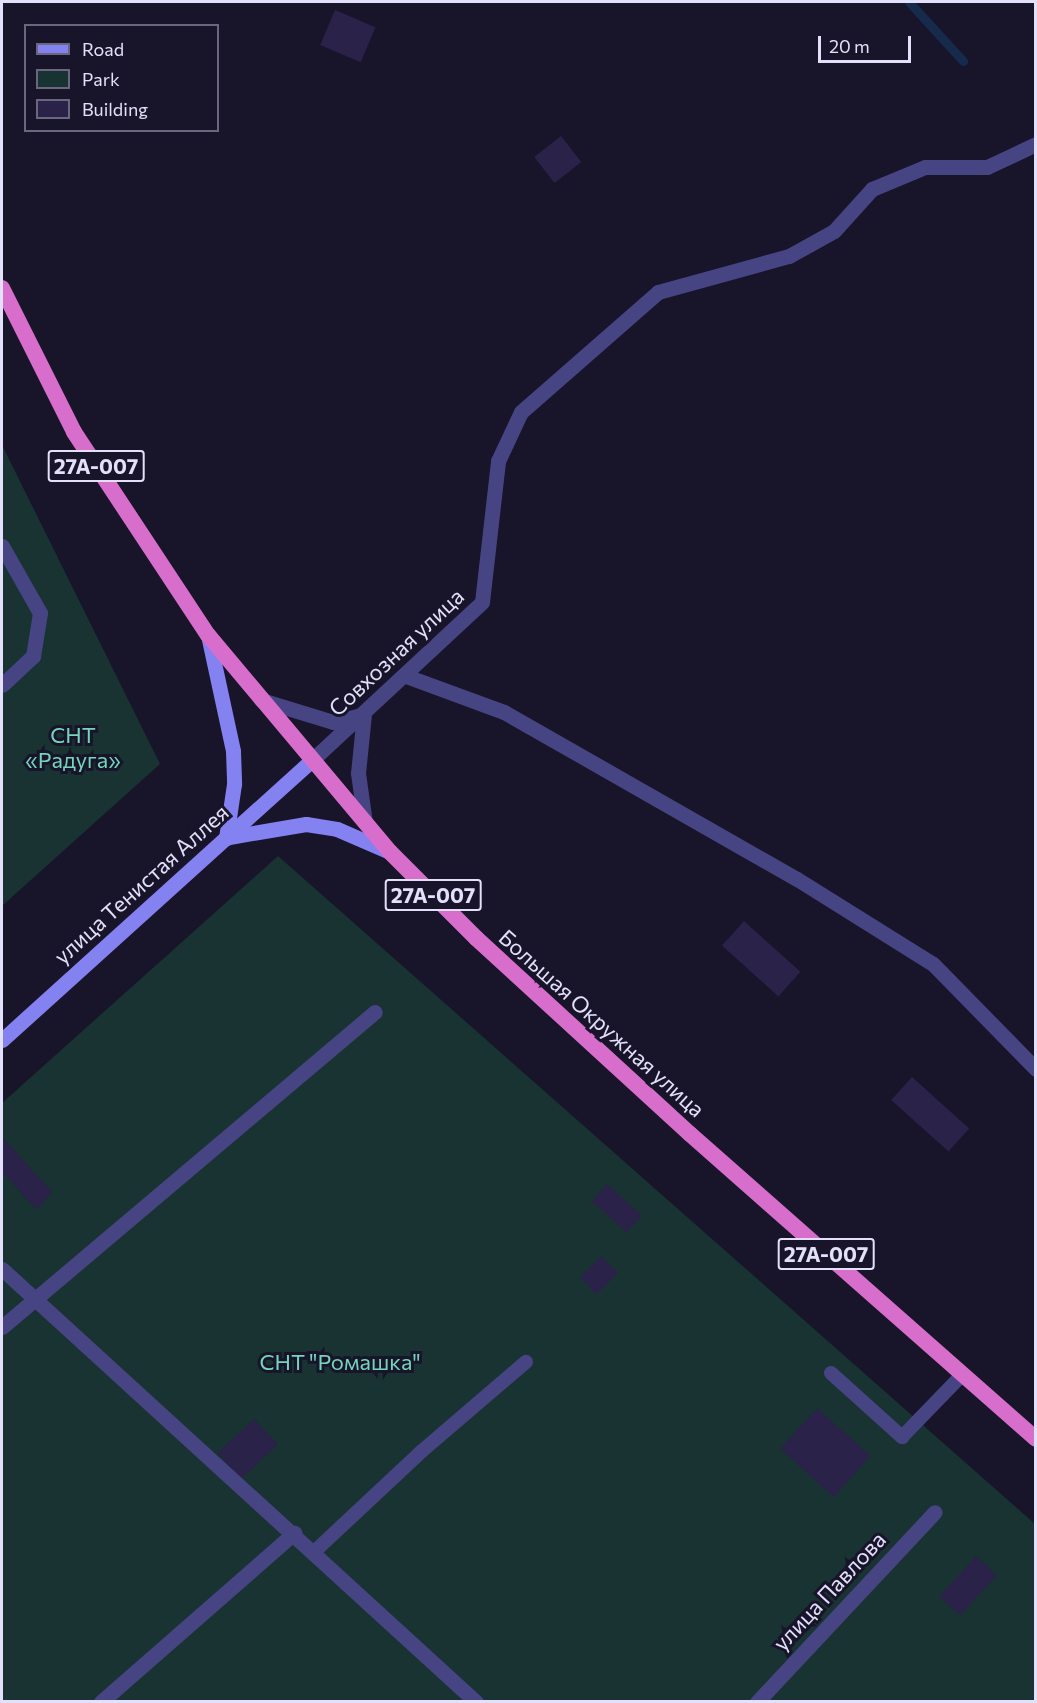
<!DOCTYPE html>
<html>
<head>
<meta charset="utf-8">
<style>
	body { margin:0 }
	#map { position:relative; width:1037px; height:1703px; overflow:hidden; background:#181429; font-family:Commissioner,sans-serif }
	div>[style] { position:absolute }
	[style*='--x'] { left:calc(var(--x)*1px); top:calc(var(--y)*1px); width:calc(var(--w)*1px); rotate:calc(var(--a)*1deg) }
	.green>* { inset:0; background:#183332 }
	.stream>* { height:9px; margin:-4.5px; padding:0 4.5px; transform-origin:4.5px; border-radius:4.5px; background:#162a4c }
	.building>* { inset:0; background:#2a2248; transform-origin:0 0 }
	.service>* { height:14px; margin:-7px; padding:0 7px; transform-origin:7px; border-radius:7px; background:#474483 }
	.minor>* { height:15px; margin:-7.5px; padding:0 7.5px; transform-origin:7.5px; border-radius:7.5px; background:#474483 }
	.tertiary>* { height:15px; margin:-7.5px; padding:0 7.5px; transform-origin:7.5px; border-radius:7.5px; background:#474483 }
	.secondary>* { height:15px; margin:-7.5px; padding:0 7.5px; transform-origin:7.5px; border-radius:7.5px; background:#8481f1 }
	.trunk>* { height:16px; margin:-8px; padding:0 8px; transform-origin:8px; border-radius:8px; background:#d86ecc }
	span { translate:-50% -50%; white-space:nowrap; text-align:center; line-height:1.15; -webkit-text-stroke:6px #181429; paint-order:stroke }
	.shield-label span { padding:2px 4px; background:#181429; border:2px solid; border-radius:4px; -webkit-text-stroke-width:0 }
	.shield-label { font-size:21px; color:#e3e0fb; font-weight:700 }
	.street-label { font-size:22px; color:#e3e0fb }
	.park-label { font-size:22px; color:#72d5bc }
	.frame { position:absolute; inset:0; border:3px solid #e3e0fb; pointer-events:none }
	.legend { position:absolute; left:24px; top:24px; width:195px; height:108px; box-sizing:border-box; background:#181429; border:2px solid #69667d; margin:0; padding:8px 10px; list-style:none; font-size:18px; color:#e3e0fb }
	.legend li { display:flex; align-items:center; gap:12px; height:30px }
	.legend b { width:30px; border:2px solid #69667d }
	.scale { position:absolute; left:818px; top:36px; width:93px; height:27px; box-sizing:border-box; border:3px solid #e3e0fb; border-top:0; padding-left:8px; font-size:18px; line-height:21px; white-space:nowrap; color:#e3e0fb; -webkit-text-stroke:4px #181429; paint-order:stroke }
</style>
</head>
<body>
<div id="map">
	<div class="green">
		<div style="clip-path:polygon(2px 445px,160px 764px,2px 906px)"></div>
		<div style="clip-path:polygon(278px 856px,1035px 1524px,1035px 1701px,2px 1701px,2px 1103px)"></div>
	</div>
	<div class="stream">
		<div style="--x:909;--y:2;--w:80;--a:47.5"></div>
	</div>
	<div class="building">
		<div style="left:335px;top:10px;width:44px;height:38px;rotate:23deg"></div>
		<div style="left:561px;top:136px;width:33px;height:34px;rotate:52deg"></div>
		<div style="left:744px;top:921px;width:76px;height:33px;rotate:42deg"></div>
		<div style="left:912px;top:1077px;width:77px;height:31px;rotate:42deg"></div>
		<div style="clip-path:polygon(2px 1137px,53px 1193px,36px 1209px,2px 1172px)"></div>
		<div style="left:607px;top:1184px;width:47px;height:23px;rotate:42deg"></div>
		<div style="left:601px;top:1256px;width:24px;height:30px;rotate:45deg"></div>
		<div style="left:817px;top:1408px;width:72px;height:55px;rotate:42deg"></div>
		<div style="left:254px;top:1419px;width:35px;height:50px;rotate:47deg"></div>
		<div style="left:976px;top:1556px;width:28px;height:55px;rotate:42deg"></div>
	</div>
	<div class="service">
		<div style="--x:831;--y:1373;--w:96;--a:42"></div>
		<div style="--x:902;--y:1437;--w:86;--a:-45.9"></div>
		<div style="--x:314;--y:1552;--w:148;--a:-43.1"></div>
		<div style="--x:422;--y:1451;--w:137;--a:-40.6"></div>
	</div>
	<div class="minor">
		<div style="--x:2;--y:546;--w:77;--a:60.4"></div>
		<div style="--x:40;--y:613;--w:44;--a:99.2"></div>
		<div style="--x:33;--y:656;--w:42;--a:136.9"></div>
		<div style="--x:406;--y:676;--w:104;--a:20.2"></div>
		<div style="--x:504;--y:712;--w:337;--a:29.7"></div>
		<div style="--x:797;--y:879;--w:160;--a:32"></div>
		<div style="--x:933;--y:964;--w:147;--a:45.6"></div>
		<div style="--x:2;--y:1269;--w:642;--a:42.41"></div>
		<div style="--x:2;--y:1327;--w:488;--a:-40.2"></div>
		<div style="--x:101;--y:1702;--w:257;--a:-41.2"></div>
		<div style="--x:757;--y:1702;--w:260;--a:-46.9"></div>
	</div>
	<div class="tertiary">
		<div style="--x:261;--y:700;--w:75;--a:17"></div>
		<div style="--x:333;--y:722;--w:29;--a:-14"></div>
		<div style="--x:364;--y:714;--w:59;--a:95.8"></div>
		<div style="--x:358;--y:773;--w:50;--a:82"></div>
		<div style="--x:311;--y:761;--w:233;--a:-42.9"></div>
		<div style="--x:482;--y:602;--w:142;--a:-83.5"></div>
		<div style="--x:498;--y:461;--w:54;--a:-64.9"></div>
		<div style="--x:521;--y:412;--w:182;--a:-41.2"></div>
		<div style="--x:658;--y:292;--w:136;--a:-15.4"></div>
		<div style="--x:789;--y:256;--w:51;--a:-29.1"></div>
		<div style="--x:834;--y:231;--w:57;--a:-47.9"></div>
		<div style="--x:872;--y:189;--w:57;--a:-22.5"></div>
		<div style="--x:925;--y:167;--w:62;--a:0"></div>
		<div style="--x:987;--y:167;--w:54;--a:-25.1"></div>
	</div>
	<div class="secondary">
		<div style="--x:208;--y:635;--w:119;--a:77.8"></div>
		<div style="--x:233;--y:751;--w:33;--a:88"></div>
		<div style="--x:234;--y:784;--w:55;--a:98.4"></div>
		<div style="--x:229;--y:837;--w:78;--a:-9.6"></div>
		<div style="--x:306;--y:824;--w:31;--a:9"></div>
		<div style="--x:337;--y:829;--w:58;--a:23.5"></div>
		<div style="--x:2;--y:1040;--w:416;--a:-42.1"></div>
	</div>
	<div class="trunk">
		<div style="--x:2;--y:288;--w:161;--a:63.4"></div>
		<div style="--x:74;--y:432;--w:243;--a:56.6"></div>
		<div style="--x:208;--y:635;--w:283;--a:50"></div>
		<div style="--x:390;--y:852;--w:122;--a:45"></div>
		<div style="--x:476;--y:938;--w:290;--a:42.5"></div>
		<div style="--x:690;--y:1134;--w:461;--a:41.4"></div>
	</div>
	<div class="shield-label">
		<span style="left:96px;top:466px">27А-007</span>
		<span style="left:433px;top:895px">27А-007</span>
		<span style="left:826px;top:1254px">27А-007</span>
	</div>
	<div class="street-label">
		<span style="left:396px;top:652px;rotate:-43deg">Совхозная улица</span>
		<span style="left:141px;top:884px;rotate:-42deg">улица Тенистая Аллея</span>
		<span style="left:602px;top:1023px;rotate:42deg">Большая Окружная улица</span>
		<span style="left:829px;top:1591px;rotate:-47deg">улица Павлова</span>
	</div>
	<div class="park-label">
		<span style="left:73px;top:747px">СНТ<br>«Радуга»</span>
		<span style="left:340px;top:1362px">СНТ "Ромашка"</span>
	</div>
	<div class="frame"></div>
	<ul class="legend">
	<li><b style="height:8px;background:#8481f1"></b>Road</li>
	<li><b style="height:16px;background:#183332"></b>Park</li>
	<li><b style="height:16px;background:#2a2248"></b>Building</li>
	</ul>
	<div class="scale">20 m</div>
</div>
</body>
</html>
